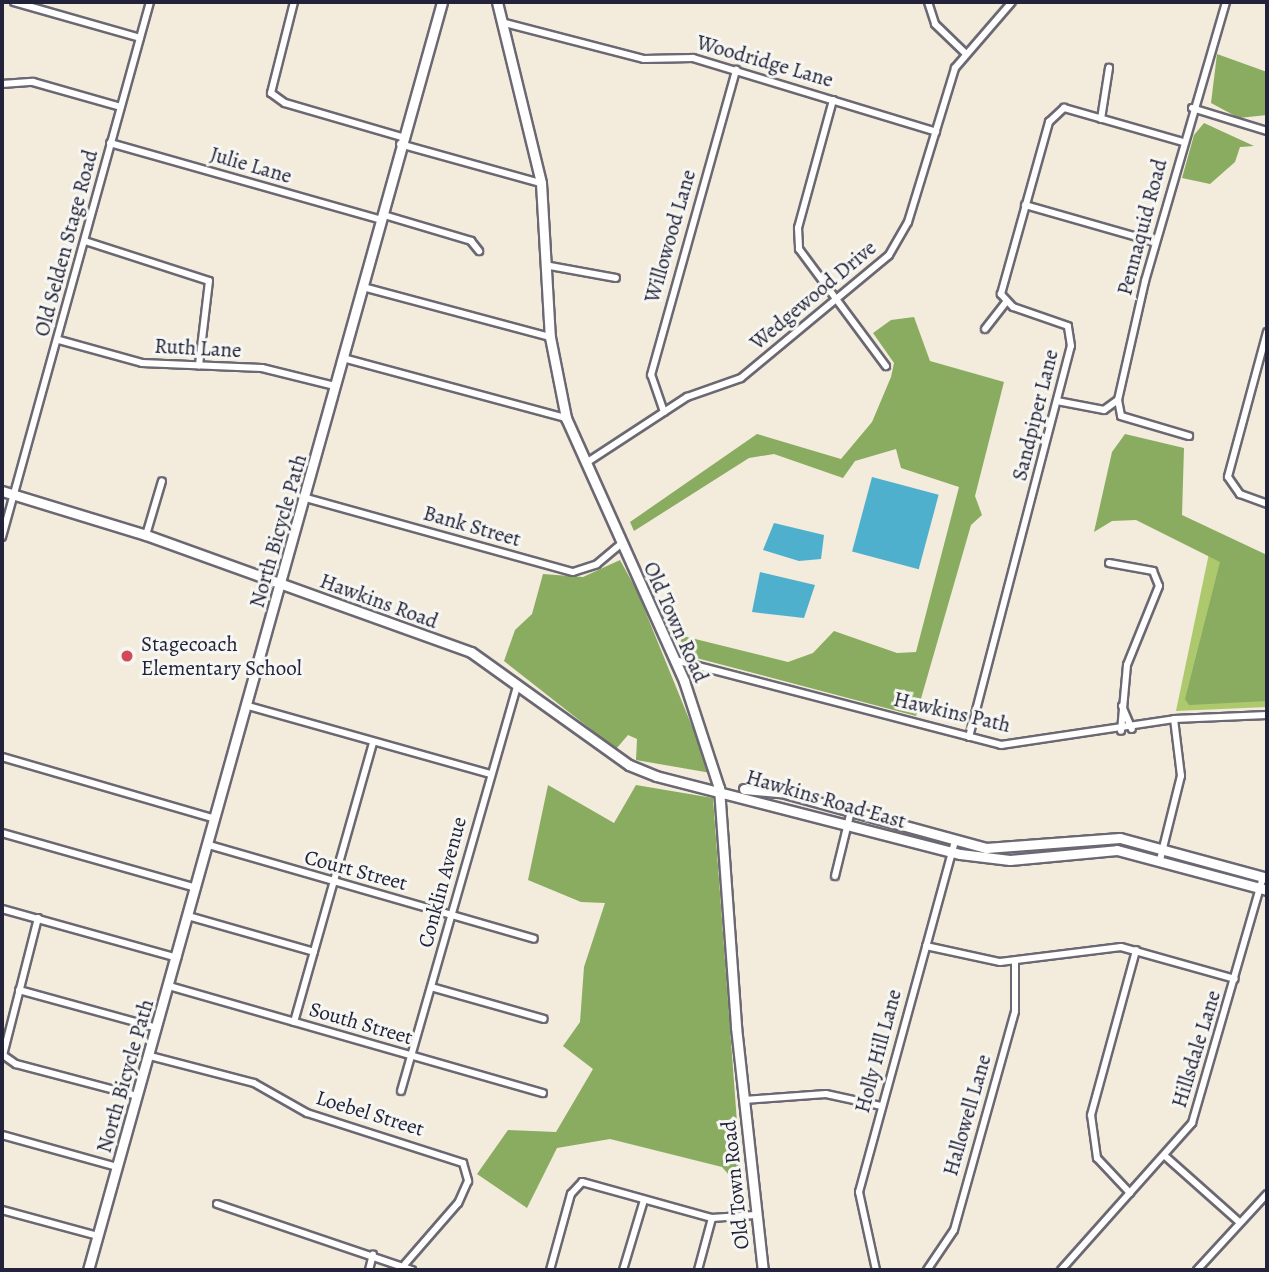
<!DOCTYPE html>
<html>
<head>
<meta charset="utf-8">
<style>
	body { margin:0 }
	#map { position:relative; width:1269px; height:1272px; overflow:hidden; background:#f3ebdb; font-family:Alegreya,serif }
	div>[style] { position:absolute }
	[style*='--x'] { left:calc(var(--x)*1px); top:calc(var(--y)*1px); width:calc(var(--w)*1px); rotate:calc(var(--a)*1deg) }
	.green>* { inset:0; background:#aec86d }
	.forest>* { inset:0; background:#8aac60 }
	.water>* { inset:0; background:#4fb0ce; transform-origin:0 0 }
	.roads { filter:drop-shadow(2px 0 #6b6873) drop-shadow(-2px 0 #6b6873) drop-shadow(0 2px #6b6873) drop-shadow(0 -2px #6b6873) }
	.street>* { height:6px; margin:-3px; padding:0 3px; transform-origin:3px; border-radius:3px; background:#fff }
	.secondary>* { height:9px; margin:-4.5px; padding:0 4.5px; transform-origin:4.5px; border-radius:4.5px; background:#fff }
	.dots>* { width:19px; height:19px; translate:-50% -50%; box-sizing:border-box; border:4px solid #f6f6f2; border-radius:50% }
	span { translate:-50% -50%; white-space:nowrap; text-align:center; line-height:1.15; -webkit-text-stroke:6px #f6f6f2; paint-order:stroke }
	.street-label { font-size:21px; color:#22223b }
	.poi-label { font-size:21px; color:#22223b }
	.left { translate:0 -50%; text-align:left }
	.frame { position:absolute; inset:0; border:4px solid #22223b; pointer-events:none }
</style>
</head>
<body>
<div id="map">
	<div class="green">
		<div style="clip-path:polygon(1212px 539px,1267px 559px,1267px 707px,1176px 711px)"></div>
	</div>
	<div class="forest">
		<div style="clip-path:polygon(1217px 54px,1267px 72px,1267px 115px,1239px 118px,1211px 103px)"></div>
		<div style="clip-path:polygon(1204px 123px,1254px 146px,1240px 147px,1235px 162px,1210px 184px,1182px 178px,1194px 135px)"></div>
		<div style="clip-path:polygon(914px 317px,930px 361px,1004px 382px,975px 496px,982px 515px,971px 525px,916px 716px,685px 655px,679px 635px,788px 662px,813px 653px,834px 631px,897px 653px,916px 652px,959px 487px,901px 468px,896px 449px,855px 461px,843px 478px,774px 454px,749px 458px,634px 531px,630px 522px,757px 434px,841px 459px,872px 422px,891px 377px,894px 363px,873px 333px,891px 320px)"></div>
		<div style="clip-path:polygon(1125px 434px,1184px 448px,1182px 515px,1267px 555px,1267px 701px,1189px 705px,1185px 699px,1220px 562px,1136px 520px,1112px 521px,1094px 532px,1112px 452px)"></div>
		<div style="clip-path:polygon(620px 560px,637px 591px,711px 773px,636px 760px,637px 739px,628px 735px,616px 749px,504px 661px,515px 630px,532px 614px,543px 574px,583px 577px)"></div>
		<div style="clip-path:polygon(548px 785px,614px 823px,636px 785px,713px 798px,742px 1190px,722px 1167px,610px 1139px,557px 1148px,527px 1208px,477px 1174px,508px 1130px,556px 1132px,593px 1069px,563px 1046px,580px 1022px,584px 967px,605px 903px,581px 902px,528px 880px)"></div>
	</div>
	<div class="water">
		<div style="left:872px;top:477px;width:69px;height:77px;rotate:15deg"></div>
		<div style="clip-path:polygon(774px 523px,824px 535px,821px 559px,799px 561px,763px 550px)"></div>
		<div style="clip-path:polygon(760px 572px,815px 585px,804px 618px,752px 612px)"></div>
	</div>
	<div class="roads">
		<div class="street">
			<div style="--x:14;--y:2;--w:131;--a:15.9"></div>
			<div style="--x:294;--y:2;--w:94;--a:104.2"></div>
			<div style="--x:271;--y:93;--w:17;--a:36"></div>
			<div style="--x:285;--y:103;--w:122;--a:16.2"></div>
			<div style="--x:928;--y:2;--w:23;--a:72"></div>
			<div style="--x:935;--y:24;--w:42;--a:44"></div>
			<div style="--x:501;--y:22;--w:148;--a:14.5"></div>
			<div style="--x:644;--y:59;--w:49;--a:-1.2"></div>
			<div style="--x:693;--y:58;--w:254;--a:16.9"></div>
			<div style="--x:2;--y:84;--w:31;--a:-4"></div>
			<div style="--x:33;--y:82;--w:91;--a:15.9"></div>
			<div style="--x:833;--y:100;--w:133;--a:105.3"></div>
			<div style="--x:798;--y:228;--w:21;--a:87"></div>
			<div style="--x:799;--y:249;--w:146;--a:53.4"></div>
			<div style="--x:1192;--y:108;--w:78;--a:17"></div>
			<div style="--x:1101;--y:119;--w:52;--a:-81.1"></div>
			<div style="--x:110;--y:143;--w:283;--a:15.8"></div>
			<div style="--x:400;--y:144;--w:146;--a:15.5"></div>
			<div style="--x:1025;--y:205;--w:135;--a:15.9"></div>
			<div style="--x:384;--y:215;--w:91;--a:16.6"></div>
			<div style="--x:471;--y:241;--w:13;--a:51"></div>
			<div style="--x:85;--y:241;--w:130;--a:17.9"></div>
			<div style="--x:209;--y:281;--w:85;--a:96.8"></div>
			<div style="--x:550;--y:266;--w:67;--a:10.3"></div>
			<div style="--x:363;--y:287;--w:194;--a:15"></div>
			<div style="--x:985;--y:329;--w:33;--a:-52"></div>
			<div style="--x:1267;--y:332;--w:150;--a:105.1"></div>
			<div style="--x:1228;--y:477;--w:21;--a:55"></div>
			<div style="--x:1240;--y:494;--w:29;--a:20"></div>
			<div style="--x:59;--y:340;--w:86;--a:15.5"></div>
			<div style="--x:142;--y:363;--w:120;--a:2.4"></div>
			<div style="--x:262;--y:368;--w:75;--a:13.9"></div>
			<div style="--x:343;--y:358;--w:231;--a:15.1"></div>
			<div style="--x:1118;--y:400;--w:16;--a:79"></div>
			<div style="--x:1121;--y:416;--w:71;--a:16.4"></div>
			<div style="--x:1057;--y:401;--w:48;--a:10.8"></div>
			<div style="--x:1104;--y:410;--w:17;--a:-36"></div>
			<div style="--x:1118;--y:400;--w:122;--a:-77.2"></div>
			<div style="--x:1145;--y:281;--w:291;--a:-73.8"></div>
			<div style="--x:664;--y:412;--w:39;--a:-109"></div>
			<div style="--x:651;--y:375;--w:317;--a:-74.4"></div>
			<div style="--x:586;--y:463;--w:121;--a:-33.2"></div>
			<div style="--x:687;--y:397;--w:57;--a:-19.4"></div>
			<div style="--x:741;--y:378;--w:192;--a:-39.7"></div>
			<div style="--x:889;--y:255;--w:38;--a:-60"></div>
			<div style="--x:908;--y:222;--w:161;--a:-73"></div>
			<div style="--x:955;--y:68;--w:87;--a:-49.2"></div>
			<div style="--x:306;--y:498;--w:277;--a:15.5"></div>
			<div style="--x:573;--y:572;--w:25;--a:-18"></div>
			<div style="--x:597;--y:564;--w:33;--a:-40"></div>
			<div style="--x:146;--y:535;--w:56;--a:-73.5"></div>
			<div style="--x:2;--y:537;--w:555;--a:-74.54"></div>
			<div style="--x:1109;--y:563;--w:45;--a:10.3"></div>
			<div style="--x:1153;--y:571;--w:16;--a:68"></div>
			<div style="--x:1159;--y:586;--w:85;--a:112.1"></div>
			<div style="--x:1127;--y:665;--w:66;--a:95.2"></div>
			<div style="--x:675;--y:660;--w:337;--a:14.6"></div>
			<div style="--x:1001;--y:745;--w:175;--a:-8.5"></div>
			<div style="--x:1174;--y:719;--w:93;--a:-2.5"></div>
			<div style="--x:248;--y:706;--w:251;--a:15.7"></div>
			<div style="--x:1122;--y:706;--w:25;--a:67"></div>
			<div style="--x:969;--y:737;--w:404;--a:-75.4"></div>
			<div style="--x:1071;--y:346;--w:20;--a:-99"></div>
			<div style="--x:1068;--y:326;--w:58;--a:-160.9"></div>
			<div style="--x:1013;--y:307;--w:18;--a:-133"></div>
			<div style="--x:1001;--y:294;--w:179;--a:-74.4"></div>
			<div style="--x:1049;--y:122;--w:21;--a:-43"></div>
			<div style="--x:1064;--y:108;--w:124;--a:15.9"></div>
			<div style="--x:2;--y:757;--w:222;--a:16.2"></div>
			<div style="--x:2;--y:833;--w:202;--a:15.8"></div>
			<div style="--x:209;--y:845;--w:338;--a:16.1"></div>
			<div style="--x:1160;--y:860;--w:87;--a:-76"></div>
			<div style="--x:1181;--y:776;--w:57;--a:-97"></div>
			<div style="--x:835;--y:876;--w:67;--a:-76.2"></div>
			<div style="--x:2;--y:909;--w:182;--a:15.6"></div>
			<div style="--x:188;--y:916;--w:131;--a:15.9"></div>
			<div style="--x:38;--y:918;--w:141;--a:104.3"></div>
			<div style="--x:3;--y:1055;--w:16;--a:35"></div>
			<div style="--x:16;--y:1064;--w:125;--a:14.8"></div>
			<div style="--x:926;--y:946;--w:76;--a:12.2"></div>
			<div style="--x:1000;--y:962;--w:122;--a:-7.1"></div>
			<div style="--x:1121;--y:947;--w:118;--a:15.7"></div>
			<div style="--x:169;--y:986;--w:389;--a:16"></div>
			<div style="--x:431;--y:987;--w:117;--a:15.8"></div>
			<div style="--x:19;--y:990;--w:143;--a:15.4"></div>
			<div style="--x:294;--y:1022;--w:290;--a:-74.2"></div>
			<div style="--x:150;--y:1056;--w:107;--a:14.6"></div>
			<div style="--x:254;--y:1083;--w:61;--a:29.5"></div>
			<div style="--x:307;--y:1113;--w:164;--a:17.8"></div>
			<div style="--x:463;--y:1163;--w:19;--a:74"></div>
			<div style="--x:468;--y:1181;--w:24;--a:114"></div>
			<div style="--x:458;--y:1203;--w:81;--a:131"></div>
			<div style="--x:401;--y:1091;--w:423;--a:-74"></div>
			<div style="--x:744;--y:1100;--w:82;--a:-4.2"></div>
			<div style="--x:826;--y:1094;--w:56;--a:12.3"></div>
			<div style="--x:2;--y:1135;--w:119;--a:15.5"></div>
			<div style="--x:1165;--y:1156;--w:99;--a:41.7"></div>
			<div style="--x:1130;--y:1193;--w:48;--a:-133.3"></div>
			<div style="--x:1097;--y:1158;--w:43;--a:-97.9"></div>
			<div style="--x:1091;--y:1115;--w:171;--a:-74.7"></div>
			<div style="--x:217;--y:1204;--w:206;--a:18.7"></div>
			<div style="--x:2;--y:1210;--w:99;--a:15.2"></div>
			<div style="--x:369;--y:1270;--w:16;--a:-76"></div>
			<div style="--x:550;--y:1270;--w:79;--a:-74.6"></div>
			<div style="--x:571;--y:1194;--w:16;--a:-47"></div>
			<div style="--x:582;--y:1182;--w:135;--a:15.5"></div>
			<div style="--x:712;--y:1218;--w:43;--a:-4"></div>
			<div style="--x:623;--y:1270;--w:73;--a:-73.3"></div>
			<div style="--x:698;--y:1270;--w:54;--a:-74.9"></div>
			<div style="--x:876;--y:1270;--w:80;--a:-102.3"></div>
			<div style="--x:859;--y:1192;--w:364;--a:-74.7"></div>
			<div style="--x:927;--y:1270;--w:48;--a:-56"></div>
			<div style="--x:954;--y:1230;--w:227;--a:-74.4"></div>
			<div style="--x:1015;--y:1011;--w:50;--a:-90"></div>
			<div style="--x:1061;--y:1270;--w:197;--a:-48.3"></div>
			<div style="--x:1192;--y:1123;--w:256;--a:-73.9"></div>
			<div style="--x:1197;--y:1270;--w:103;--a:-47.4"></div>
		</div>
		<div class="secondary">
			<div style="--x:497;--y:2;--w:186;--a:76.3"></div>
			<div style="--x:541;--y:183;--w:154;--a:86.7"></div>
			<div style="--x:550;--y:337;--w:83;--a:78.8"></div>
			<div style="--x:566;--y:418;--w:288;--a:65.8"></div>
			<div style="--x:684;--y:681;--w:113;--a:71.9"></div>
			<div style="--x:719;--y:788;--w:240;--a:85.9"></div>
			<div style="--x:736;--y:1027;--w:244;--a:83.7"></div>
			<div style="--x:2;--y:491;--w:151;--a:17"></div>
			<div style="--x:146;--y:535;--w:345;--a:19.8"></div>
			<div style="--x:471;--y:652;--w:194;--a:35.6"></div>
			<div style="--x:629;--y:765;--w:29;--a:22"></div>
			<div style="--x:656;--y:776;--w:314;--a:14.4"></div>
			<div style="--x:960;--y:854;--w:50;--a:6.8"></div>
			<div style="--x:1010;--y:860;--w:107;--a:-5.3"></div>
			<div style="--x:1117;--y:850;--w:155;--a:14.9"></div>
			<div style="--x:744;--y:789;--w:37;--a:5"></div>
			<div style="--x:781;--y:792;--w:213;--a:15.3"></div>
			<div style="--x:986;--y:848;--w:134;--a:-4.3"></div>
			<div style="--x:1120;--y:838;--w:152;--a:15.2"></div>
			<div style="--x:88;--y:1270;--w:1316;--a:-74.4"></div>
		</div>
	</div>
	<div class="dots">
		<div style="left:127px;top:656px;background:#d1495b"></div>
	</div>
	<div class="street-label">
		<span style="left:765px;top:61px;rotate:16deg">Woodridge Lane</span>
		<span style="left:251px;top:165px;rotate:16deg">Julie Lane</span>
		<span style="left:1142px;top:227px;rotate:-75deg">Pennaquid Road</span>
		<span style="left:670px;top:236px;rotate:-74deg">Willowood Lane</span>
		<span style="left:66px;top:243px;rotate:-75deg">Old Selden Stage Road</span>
		<span style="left:813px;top:295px;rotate:-40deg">Wedgewood Drive</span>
		<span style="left:198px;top:348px;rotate:3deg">Ruth Lane</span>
		<span style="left:1035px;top:415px;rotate:-76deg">Sandpiper Lane</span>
		<span style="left:472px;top:526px;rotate:16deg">Bank Street</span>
		<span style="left:278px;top:531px;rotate:-74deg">North Bicycle Path</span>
		<span style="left:379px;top:601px;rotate:20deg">Hawkins Road</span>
		<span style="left:676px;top:622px;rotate:66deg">Old Town Road</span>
		<span style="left:952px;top:712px;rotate:13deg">Hawkins Path</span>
		<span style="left:826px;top:799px;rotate:16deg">Hawkins Road East</span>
		<span style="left:356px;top:870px;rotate:15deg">Court Street</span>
		<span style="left:442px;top:882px;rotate:-75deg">Conklin Avenue</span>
		<span style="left:361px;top:1023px;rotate:16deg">South Street</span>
		<span style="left:1196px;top:1049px;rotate:-73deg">Hillsdale Lane</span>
		<span style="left:878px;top:1051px;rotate:-75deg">Holly Hill Lane</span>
		<span style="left:125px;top:1076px;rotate:-74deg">North Bicycle Path</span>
		<span style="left:370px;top:1113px;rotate:17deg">Loebel Street</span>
		<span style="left:967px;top:1115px;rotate:-74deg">Hallowell Lane</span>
		<span style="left:735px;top:1185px;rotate:-96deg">Old Town Road</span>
	</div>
	<div class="poi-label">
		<span class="left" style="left:141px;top:656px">Stagecoach<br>Elementary School</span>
	</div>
	<div class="frame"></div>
</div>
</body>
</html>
